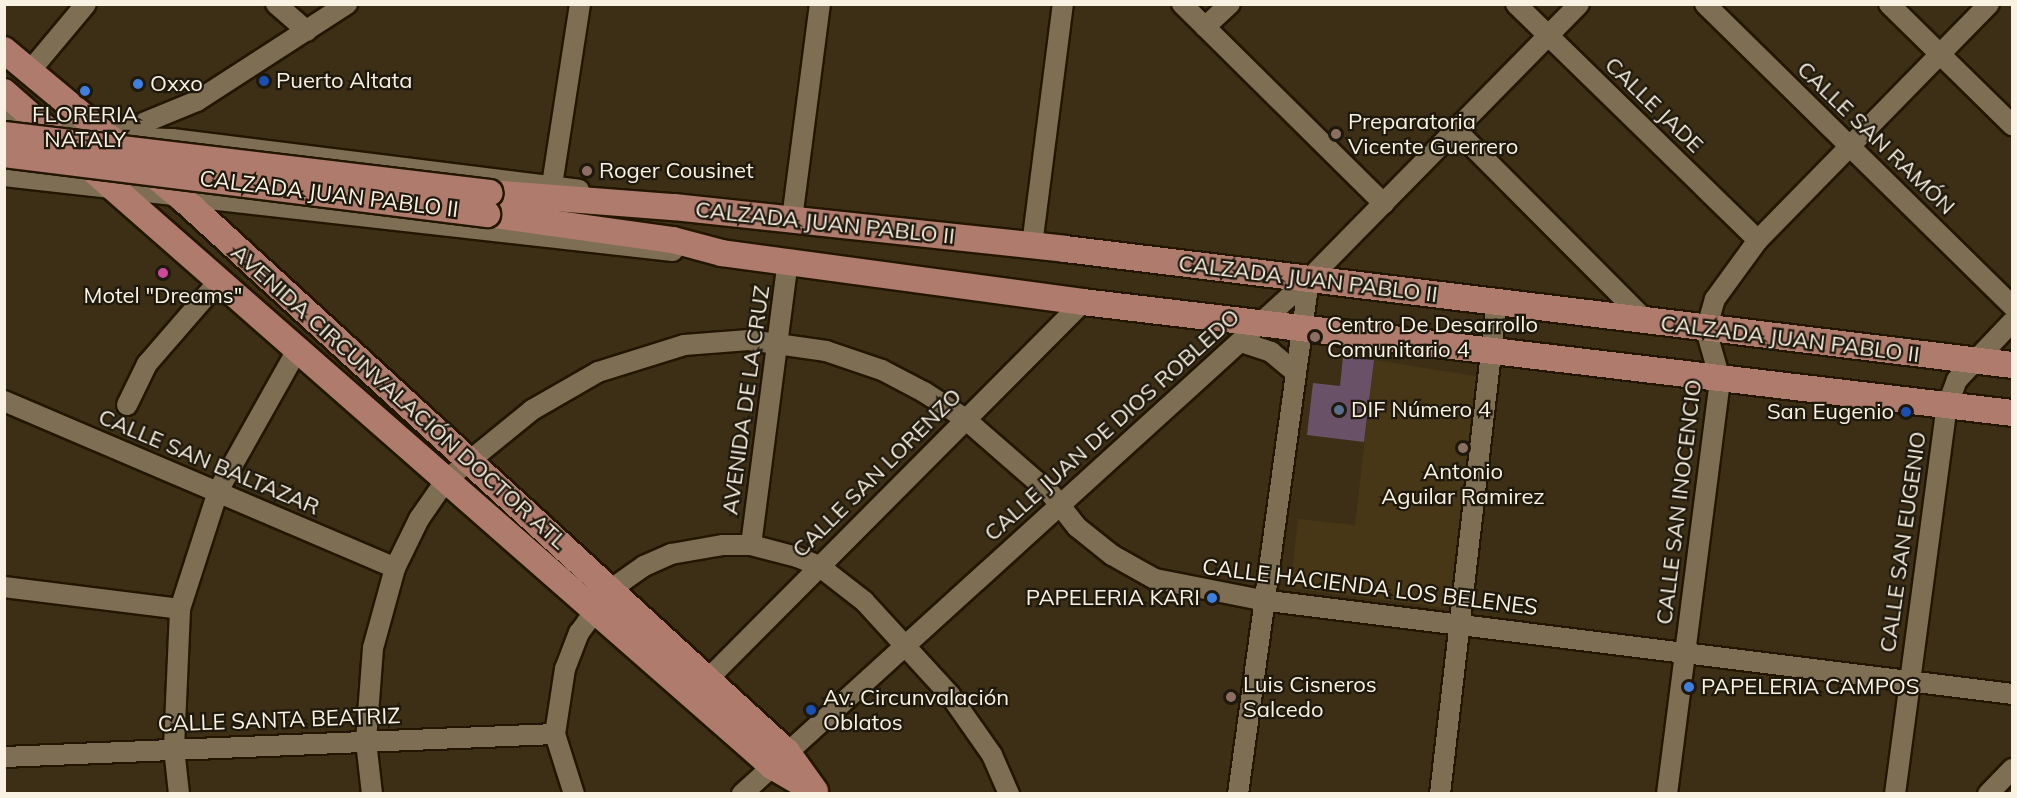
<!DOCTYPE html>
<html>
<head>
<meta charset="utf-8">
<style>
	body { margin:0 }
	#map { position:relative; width:2017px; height:798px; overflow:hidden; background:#3c2f15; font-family:Mulish,sans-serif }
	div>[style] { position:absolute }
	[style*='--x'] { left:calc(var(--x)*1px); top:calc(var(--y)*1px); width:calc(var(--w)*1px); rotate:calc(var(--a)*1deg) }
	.built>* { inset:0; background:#473716 }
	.building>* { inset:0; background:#695267 }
	.roads { filter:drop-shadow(2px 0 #221600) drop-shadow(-2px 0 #221600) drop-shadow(0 2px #221600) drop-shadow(0 -2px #221600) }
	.minor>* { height:20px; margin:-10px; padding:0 10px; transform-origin:10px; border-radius:10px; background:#7e6f54 }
	.major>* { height:26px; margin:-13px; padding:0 13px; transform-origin:13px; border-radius:13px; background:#af7b6d }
	.bridges { filter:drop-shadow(2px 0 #221600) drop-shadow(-2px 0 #221600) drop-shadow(0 2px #221600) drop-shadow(0 -2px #221600) }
	.major-bridge>* { height:26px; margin:-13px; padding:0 13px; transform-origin:13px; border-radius:13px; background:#af7b6d }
	.dots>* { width:16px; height:16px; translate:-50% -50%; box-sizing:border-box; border:3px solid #1e180d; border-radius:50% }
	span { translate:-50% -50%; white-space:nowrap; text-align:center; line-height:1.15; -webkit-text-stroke:4.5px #1e180d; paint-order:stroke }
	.poi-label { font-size:22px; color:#f9f1e1 }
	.left { translate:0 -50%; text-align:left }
	.right { translate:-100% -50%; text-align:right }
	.street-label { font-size:22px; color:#f9f1e1 }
	.frame { position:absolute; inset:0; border:6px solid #f9f1e1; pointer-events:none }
</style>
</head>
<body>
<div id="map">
	<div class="built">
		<div style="clip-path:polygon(1374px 360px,1476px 376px,1451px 602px,1444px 608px,1290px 588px,1298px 519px,1355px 525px)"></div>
	</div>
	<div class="building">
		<div style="clip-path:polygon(1343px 357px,1374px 360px,1364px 442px,1307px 435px,1313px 383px,1340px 386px)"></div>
	</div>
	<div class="roads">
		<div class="minor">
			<div style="--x:276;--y:4;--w:41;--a:41.1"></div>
			<div style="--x:1182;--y:4;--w:284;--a:44.7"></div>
			<div style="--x:1516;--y:4;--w:338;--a:44.3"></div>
			<div style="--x:1705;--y:4;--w:431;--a:44.5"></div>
			<div style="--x:1889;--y:4;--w:173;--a:44.5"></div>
			<div style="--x:1205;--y:27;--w:34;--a:-43"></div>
			<div style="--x:30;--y:71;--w:87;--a:-50.1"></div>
			<div style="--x:4;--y:120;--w:105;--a:9.3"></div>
			<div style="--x:108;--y:137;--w:64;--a:1.8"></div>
			<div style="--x:172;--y:139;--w:410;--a:7.1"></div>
			<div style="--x:1456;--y:130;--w:271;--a:45.1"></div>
			<div style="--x:119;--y:133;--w:84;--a:-22.3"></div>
			<div style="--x:197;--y:101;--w:179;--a:-32.9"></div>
			<div style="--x:4;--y:176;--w:673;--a:6.4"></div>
			<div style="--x:552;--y:185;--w:183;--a:-81.2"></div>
			<div style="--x:792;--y:219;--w:217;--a:-82.6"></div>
			<div style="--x:1032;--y:245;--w:243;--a:-82.7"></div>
			<div style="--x:1241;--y:342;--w:32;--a:18"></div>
			<div style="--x:1271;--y:352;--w:31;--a:40"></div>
			<div style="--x:4;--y:401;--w:425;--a:23.1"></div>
			<div style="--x:127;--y:405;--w:46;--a:-64"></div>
			<div style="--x:147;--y:364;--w:108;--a:-49.1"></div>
			<div style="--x:751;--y:545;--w:285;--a:-82.6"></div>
			<div style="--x:4;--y:587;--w:177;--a:7.1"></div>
			<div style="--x:708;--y:679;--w:532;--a:-45.15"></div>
			<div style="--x:4;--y:757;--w:551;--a:-2.39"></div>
			<div style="--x:179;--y:794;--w:46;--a:-96.2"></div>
			<div style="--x:174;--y:748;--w:139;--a:-87.5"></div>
			<div style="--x:180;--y:609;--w:124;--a:-72.1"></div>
			<div style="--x:218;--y:491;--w:162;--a:-60.7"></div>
			<div style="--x:372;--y:794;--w:53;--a:-96.5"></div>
			<div style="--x:366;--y:741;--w:93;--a:-85.7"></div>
			<div style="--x:373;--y:648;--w:83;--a:-74.6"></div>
			<div style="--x:395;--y:568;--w:55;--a:-63.9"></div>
			<div style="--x:419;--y:519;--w:47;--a:-55.3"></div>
			<div style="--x:446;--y:480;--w:111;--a:-39.1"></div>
			<div style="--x:532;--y:410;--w:76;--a:-29.9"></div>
			<div style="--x:598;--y:372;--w:90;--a:-17.4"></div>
			<div style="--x:684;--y:345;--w:65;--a:-4.4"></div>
			<div style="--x:749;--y:340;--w:78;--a:8.1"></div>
			<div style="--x:826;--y:351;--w:59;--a:18.7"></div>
			<div style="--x:882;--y:370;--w:47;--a:27.6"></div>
			<div style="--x:924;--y:392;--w:48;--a:33"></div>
			<div style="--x:964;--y:418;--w:116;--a:41.1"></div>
			<div style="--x:1051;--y:494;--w:42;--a:51.8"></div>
			<div style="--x:1077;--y:527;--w:45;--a:38.7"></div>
			<div style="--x:1112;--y:555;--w:49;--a:29.2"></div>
			<div style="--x:1155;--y:579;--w:108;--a:11.2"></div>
			<div style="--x:1261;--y:600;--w:757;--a:7.13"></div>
			<div style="--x:574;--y:794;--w:63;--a:-107.6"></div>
			<div style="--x:555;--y:734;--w:66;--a:-81.3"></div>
			<div style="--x:565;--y:669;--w:39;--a:-69"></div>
			<div style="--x:579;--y:633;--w:53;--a:-54.2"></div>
			<div style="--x:610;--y:590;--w:42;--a:-35.2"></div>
			<div style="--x:644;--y:566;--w:30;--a:-24"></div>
			<div style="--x:671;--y:554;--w:53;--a:-9.8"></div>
			<div style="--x:723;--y:545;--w:28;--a:0"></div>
			<div style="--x:751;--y:545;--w:48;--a:14.6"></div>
			<div style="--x:797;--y:557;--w:24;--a:22"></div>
			<div style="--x:819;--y:566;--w:57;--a:37.9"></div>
			<div style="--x:864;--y:601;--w:127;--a:47.5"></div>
			<div style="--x:950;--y:695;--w:73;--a:55"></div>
			<div style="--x:992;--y:755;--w:43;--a:66.4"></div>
			<div style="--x:742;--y:794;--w:766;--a:-42.25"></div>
			<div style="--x:1309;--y:279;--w:385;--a:-45.5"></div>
			<div style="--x:1238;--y:794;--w:520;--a:-82.15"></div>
			<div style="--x:1440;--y:794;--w:495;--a:-83.4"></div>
			<div style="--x:1667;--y:794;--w:418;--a:-82.7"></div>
			<div style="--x:1720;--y:379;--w:51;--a:-105.9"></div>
			<div style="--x:1706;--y:330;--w:32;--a:-74"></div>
			<div style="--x:1715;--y:299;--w:73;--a:-53.9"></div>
			<div style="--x:1758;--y:240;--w:330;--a:-45.6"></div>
			<div style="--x:1895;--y:794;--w:391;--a:-82.4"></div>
			<div style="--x:1947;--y:406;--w:28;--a:-69"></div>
			<div style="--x:1957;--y:380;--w:80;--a:-46.5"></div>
			<div style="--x:1988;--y:794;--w:35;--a:-46"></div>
		</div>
		<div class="major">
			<div style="--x:4;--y:50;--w:233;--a:39.8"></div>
			<div style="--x:183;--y:199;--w:819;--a:42.48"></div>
			<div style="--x:787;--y:752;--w:48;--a:54.3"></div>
			<div style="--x:4;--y:92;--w:1022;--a:41.27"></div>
			<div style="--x:772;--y:766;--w:42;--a:30.3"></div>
			<div style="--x:490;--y:193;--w:185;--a:4.4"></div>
			<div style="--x:674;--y:207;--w:393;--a:6.1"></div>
			<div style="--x:1065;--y:249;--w:954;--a:6.98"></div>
			<div style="--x:487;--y:214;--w:188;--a:8"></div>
			<div style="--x:673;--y:240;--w:51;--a:14.9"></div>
			<div style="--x:722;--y:253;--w:364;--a:7.7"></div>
			<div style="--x:1083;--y:302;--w:936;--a:6.81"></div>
		</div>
	</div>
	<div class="bridges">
		<div class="major-bridge">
			<div style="--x:4;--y:135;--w:489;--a:6.8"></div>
			<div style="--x:4;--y:154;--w:487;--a:7.1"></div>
		</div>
	</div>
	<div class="dots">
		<div style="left:264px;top:81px;background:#1a4fb4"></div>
		<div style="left:138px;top:84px;background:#3f7fe0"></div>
		<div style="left:85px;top:91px;background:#3f7fe0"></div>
		<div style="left:1336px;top:134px;background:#8d6e63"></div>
		<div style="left:587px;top:171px;background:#8d6e63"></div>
		<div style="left:163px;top:273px;background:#d1479c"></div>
		<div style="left:1315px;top:337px;background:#8d6e63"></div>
		<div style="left:1339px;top:410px;background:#5c6f8a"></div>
		<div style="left:1906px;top:412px;background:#1a4fb4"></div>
		<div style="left:1463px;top:448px;background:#8d6e63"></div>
		<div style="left:1212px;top:598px;background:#3f7fe0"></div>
		<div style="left:1689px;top:687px;background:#3f7fe0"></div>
		<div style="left:1231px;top:697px;background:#8d6e63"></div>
		<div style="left:811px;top:710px;background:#1a4fb4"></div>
	</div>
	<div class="poi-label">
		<span class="left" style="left:276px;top:81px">Puerto Altata</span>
		<span class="left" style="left:150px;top:84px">Oxxo</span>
		<span style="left:85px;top:127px">FLORERIA<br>NATALY</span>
		<span class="left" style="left:1348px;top:134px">Preparatoria<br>Vicente Guerrero</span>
		<span class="left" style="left:599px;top:171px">Roger Cousinet</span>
		<span style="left:163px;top:296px">Motel "Dreams"</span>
		<span class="left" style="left:1327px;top:337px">Centro De Desarrollo<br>Comunitario 4</span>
		<span class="left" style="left:1351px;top:410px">DIF Número 4</span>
		<span class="right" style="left:1894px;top:412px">San Eugenio</span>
		<span style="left:1463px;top:484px">Antonio<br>Aguilar Ramirez</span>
		<span class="right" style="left:1200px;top:598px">PAPELERIA KARI</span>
		<span class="left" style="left:1243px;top:697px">Luis Cisneros<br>Salcedo</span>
		<span class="left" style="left:1701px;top:687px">PAPELERIA CAMPOS</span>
		<span class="left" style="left:823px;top:710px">Av. Circunvalación<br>Oblatos</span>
	</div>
	<div class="street-label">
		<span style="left:1654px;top:105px;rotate:44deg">CALLE JADE</span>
		<span style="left:1876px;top:138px;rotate:44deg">CALLE SAN RAMÓN</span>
		<span style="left:329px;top:194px;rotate:7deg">CALZADA JUAN PABLO II</span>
		<span style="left:825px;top:223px;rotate:6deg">CALZADA JUAN PABLO II</span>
		<span style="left:1308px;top:279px;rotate:7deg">CALZADA JUAN PABLO II</span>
		<span style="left:1790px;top:339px;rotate:7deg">CALZADA JUAN PABLO II</span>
		<span style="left:399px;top:397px;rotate:42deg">AVENIDA CIRCUNVALACIÓN DOCTOR ATL</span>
		<span style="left:746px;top:400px;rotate:-82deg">AVENIDA DE LA CRUZ</span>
		<span style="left:1112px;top:425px;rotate:-42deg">CALLE JUAN DE DIOS ROBLEDO</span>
		<span style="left:209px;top:462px;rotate:23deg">CALLE SAN BALTAZAR</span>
		<span style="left:877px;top:473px;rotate:-45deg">CALLE SAN LORENZO</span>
		<span style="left:1679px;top:502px;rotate:-83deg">CALLE SAN INOCENCIO</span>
		<span style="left:1903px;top:542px;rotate:-82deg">CALLE SAN EUGENIO</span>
		<span style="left:1370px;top:587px;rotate:7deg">CALLE HACIENDA LOS BELENES</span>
		<span style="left:279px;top:720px;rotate:-2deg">CALLE SANTA BEATRIZ</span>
	</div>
	<div class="frame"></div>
</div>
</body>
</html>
